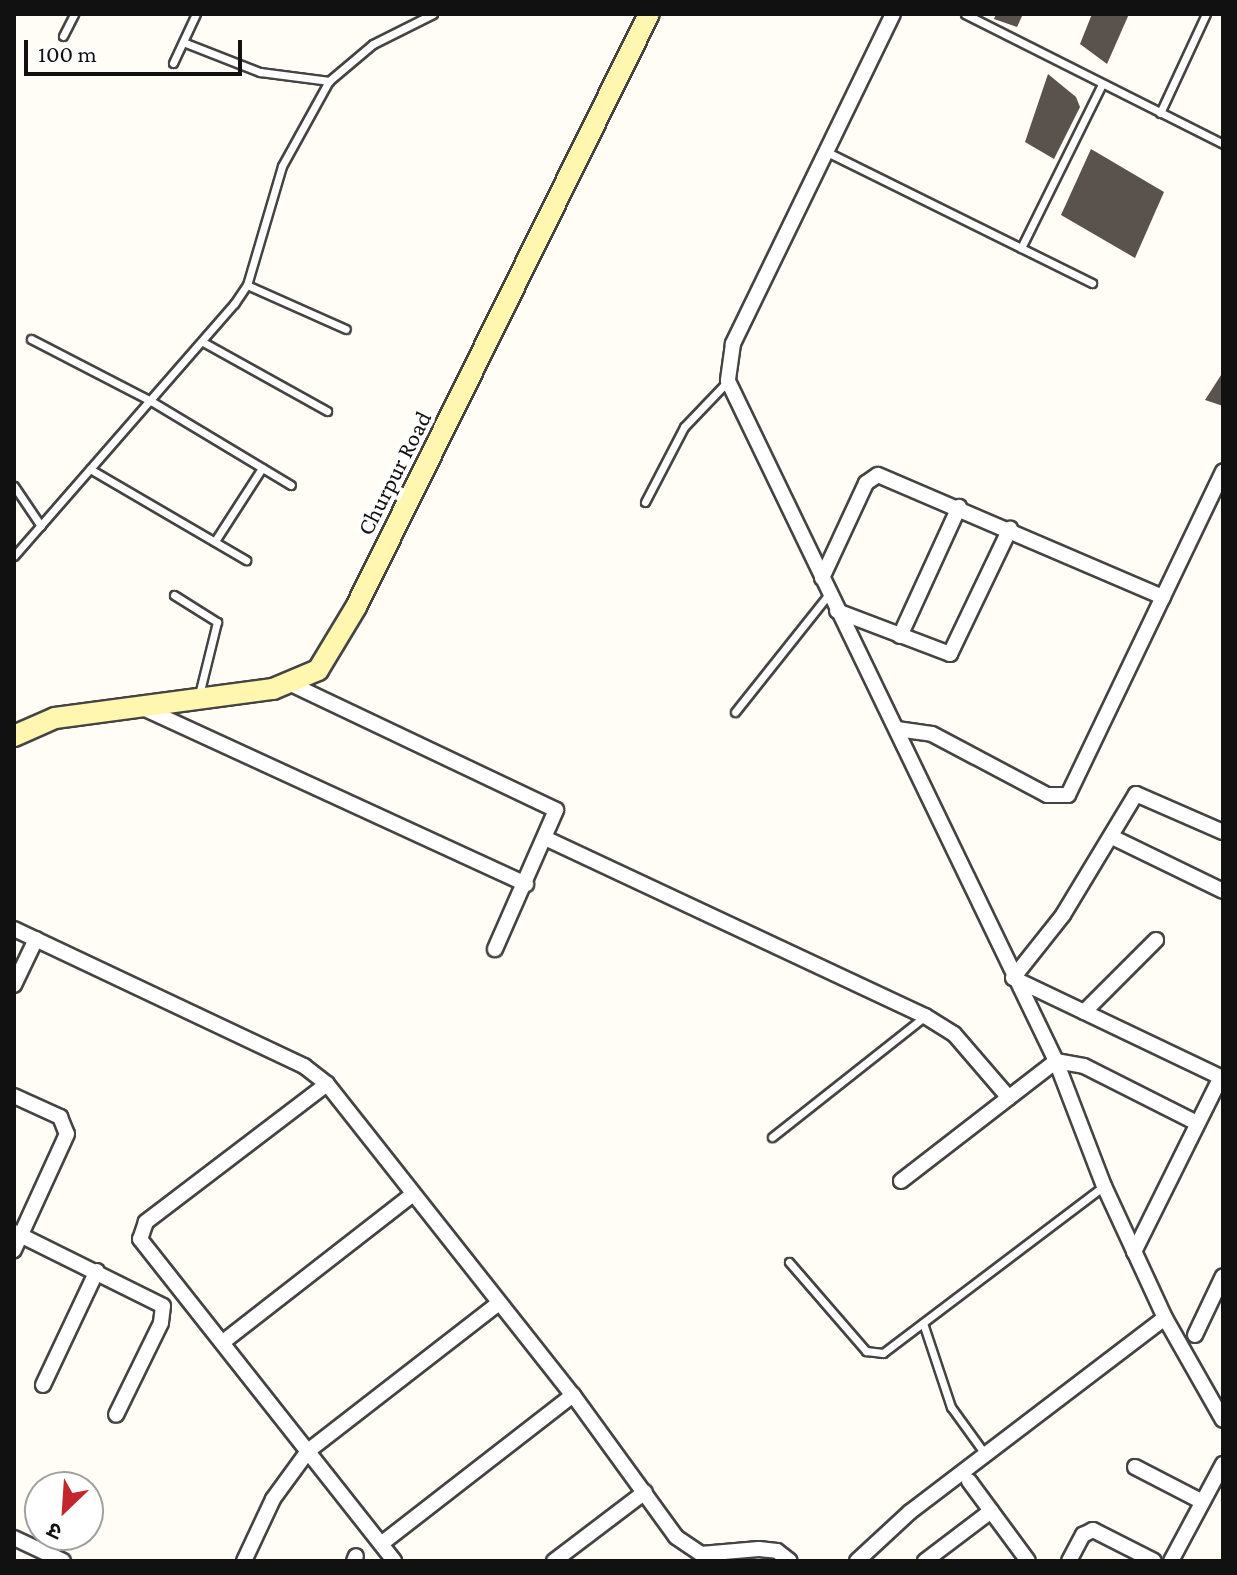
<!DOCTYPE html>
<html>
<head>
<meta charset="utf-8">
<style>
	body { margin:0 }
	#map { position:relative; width:1237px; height:1575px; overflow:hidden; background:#fffdf5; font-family:"Crimson Pro","Noto Sans Devanagari",serif }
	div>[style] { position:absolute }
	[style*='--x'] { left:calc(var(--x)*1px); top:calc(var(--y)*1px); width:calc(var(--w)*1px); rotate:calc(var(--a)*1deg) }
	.building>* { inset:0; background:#5a524d }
	.roads { filter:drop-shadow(2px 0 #444) drop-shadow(-2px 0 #444) drop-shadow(0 2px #444) drop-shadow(0 -2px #444) }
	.lane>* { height:7px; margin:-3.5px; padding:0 3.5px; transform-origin:3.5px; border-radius:3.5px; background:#fff }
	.street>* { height:14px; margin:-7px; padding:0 7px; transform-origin:7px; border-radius:7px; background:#fff }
	.secondary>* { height:20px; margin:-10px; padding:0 10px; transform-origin:10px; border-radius:10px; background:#fff6b0 }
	span { translate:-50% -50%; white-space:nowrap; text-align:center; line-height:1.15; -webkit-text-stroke:8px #fff; paint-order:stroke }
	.street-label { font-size:24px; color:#111 }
	.frame { position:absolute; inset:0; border:16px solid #111; pointer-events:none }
	.north { position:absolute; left:24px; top:1471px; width:80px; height:80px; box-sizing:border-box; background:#fff; border:2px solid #a0a0a0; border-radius:50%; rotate:205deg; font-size:22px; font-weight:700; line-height:32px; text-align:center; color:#111 }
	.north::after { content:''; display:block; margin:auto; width:28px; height:36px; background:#c4262e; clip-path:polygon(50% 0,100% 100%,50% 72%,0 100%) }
	.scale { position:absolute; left:24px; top:40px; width:218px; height:36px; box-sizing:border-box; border:4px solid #111; border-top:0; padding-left:10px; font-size:24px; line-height:28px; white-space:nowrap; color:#111; -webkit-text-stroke:6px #fff; paint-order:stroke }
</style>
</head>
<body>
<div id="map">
	<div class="building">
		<div style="clip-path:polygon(996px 14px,1023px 14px,1017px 27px,994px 19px)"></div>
		<div style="clip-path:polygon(1092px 14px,1129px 14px,1107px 64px,1080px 44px)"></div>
		<div style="clip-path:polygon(1048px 74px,1076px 97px,1080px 107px,1054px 159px,1025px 142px)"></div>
		<div style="clip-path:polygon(1091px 149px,1164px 192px,1135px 258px,1061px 215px)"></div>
		<div style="clip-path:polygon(1223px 372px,1223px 406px,1205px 400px)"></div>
	</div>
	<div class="roads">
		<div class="lane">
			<div style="--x:965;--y:14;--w:289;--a:26.7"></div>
			<div style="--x:63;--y:36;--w:25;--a:-63"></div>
			<div style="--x:183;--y:42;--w:83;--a:21.3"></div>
			<div style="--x:260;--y:72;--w:70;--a:7.4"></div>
			<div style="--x:173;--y:63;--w:54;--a:-64.9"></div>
			<div style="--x:1160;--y:113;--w:109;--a:-65.1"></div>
			<div style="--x:825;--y:151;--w:298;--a:26.3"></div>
			<div style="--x:1021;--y:248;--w:183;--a:-63.7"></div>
			<div style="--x:247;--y:285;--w:108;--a:24"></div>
			<div style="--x:31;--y:339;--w:135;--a:27.3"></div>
			<div style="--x:151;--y:401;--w:163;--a:31"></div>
			<div style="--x:203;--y:342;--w:142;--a:29.1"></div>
			<div style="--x:90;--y:469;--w:181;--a:30.3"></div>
			<div style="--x:14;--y:486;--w:48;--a:56"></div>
			<div style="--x:645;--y:502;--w:85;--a:-62.5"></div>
			<div style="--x:684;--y:427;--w:64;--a:-46.3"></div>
			<div style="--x:215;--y:541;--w:87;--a:-57.2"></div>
			<div style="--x:14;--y:556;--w:335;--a:-48.9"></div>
			<div style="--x:234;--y:304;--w:23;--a:-56"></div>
			<div style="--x:247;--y:285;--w:124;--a:-73.6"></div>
			<div style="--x:282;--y:166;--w:97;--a:-61.1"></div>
			<div style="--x:329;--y:81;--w:57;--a:-40.1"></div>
			<div style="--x:373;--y:44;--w:67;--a:-26.6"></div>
			<div style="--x:174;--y:595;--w:51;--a:32.1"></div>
			<div style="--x:217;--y:622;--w:75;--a:103.9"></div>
			<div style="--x:735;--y:712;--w:151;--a:-51.5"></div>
			<div style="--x:772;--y:1137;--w:195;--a:-38.3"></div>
			<div style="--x:789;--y:1262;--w:118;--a:49.1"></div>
			<div style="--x:866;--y:1351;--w:17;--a:7"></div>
			<div style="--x:883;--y:1353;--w:277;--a:-37.1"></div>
			<div style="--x:923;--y:1323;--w:89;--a:71.6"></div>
			<div style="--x:951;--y:1407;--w:58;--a:54.1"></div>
		</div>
		<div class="street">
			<div style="--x:893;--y:14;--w:367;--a:115.9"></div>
			<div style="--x:733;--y:344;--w:37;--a:98"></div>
			<div style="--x:728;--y:381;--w:755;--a:64.25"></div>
			<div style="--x:1056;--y:1061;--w:134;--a:69"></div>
			<div style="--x:1104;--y:1186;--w:145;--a:65.2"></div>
			<div style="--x:1165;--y:1318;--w:117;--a:60.4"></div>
			<div style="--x:822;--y:578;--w:105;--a:-65.1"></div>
			<div style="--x:866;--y:483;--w:14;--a:-34"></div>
			<div style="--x:878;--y:475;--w:310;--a:23.2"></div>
			<div style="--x:837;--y:611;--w:121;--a:20.8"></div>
			<div style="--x:950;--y:654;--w:139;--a:-64.4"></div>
			<div style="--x:900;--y:636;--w:142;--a:-65.4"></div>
			<div style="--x:293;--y:685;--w:291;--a:25.4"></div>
			<div style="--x:556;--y:810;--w:152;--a:113.7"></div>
			<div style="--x:141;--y:707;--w:424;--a:24.7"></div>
			<div style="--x:897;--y:729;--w:35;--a:8"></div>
			<div style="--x:932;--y:734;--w:130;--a:27.9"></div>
			<div style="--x:1047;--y:795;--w:21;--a:0"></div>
			<div style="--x:1068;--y:795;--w:359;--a:-64.4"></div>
			<div style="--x:1223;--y:832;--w:95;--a:-156.4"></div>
			<div style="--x:1136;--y:794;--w:141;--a:121.1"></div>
			<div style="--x:1063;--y:915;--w:80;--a:128.4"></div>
			<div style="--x:1013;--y:978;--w:233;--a:25.5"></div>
			<div style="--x:1112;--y:837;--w:123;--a:25.9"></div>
			<div style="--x:547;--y:839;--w:417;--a:25.1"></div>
			<div style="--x:925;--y:1016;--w:34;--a:32"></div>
			<div style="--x:954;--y:1034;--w:84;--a:49.3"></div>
			<div style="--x:14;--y:929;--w:321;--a:25.3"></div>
			<div style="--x:304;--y:1066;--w:29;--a:38"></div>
			<div style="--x:327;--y:1084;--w:397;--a:51.7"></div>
			<div style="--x:573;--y:1395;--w:175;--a:54"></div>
			<div style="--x:676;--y:1537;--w:30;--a:34"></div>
			<div style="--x:701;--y:1554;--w:58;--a:-4.9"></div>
			<div style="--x:759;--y:1549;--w:18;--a:6"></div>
			<div style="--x:777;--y:1551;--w:16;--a:38"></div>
			<div style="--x:14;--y:985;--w:51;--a:-64.4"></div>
			<div style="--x:1084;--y:1012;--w:102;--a:-45"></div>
			<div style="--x:327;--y:1084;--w:228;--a:142.7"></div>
			<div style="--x:146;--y:1222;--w:18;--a:109"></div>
			<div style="--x:140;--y:1239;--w:410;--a:51.7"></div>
			<div style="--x:14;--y:1096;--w:51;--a:24.5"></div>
			<div style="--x:60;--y:1117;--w:18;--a:68"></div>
			<div style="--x:67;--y:1134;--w:128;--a:114.6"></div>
			<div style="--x:901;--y:1181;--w:196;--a:-37.7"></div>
			<div style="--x:1056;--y:1061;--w:28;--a:10"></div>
			<div style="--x:1084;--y:1066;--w:127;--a:26.8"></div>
			<div style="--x:14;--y:1232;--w:166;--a:26.4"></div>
			<div style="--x:163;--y:1306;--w:17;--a:97"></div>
			<div style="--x:161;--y:1323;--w:102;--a:116.1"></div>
			<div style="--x:1134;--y:1252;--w:195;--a:-63.6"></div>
			<div style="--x:1195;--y:1335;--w:65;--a:-64.6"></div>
			<div style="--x:223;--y:1342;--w:241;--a:-37.9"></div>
			<div style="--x:43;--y:1385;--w:126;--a:-64.7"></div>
			<div style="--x:1135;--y:1467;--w:74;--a:27.3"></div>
			<div style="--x:969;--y:1481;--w:99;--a:53.6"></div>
			<div style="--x:14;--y:1538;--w:54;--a:25.1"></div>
			<div style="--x:381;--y:1544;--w:243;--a:-37.8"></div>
			<div style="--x:244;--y:1561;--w:68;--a:-64.9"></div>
			<div style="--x:273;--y:1499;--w:59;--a:-53.9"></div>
			<div style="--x:308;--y:1451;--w:242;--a:-37.8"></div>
			<div style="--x:354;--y:1561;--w:5;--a:-68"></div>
			<div style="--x:554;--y:1561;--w:114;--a:-37.2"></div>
			<div style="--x:857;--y:1561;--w:72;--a:-42.8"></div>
			<div style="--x:910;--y:1512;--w:320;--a:-37.3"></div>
			<div style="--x:925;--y:1561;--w:83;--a:-37.1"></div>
			<div style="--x:1069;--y:1561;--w:30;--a:-62"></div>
			<div style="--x:1083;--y:1535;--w:11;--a:-27"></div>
			<div style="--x:1093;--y:1530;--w:68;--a:26.9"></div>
			<div style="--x:1171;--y:1561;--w:110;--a:-61.8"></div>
		</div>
		<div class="secondary">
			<div style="--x:14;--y:736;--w:45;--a:-23.7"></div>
			<div style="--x:55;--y:718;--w:220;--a:-7.6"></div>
			<div style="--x:273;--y:689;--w:49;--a:-22.9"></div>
			<div style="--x:318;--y:670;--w:74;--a:-58.9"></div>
			<div style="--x:356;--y:607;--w:661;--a:-63.71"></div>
		</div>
	</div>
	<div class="street-label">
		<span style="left:394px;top:473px;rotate:-63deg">Churpur Road</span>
	</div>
	<div class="frame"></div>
	<div class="north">उ</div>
	<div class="scale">100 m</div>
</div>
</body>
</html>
